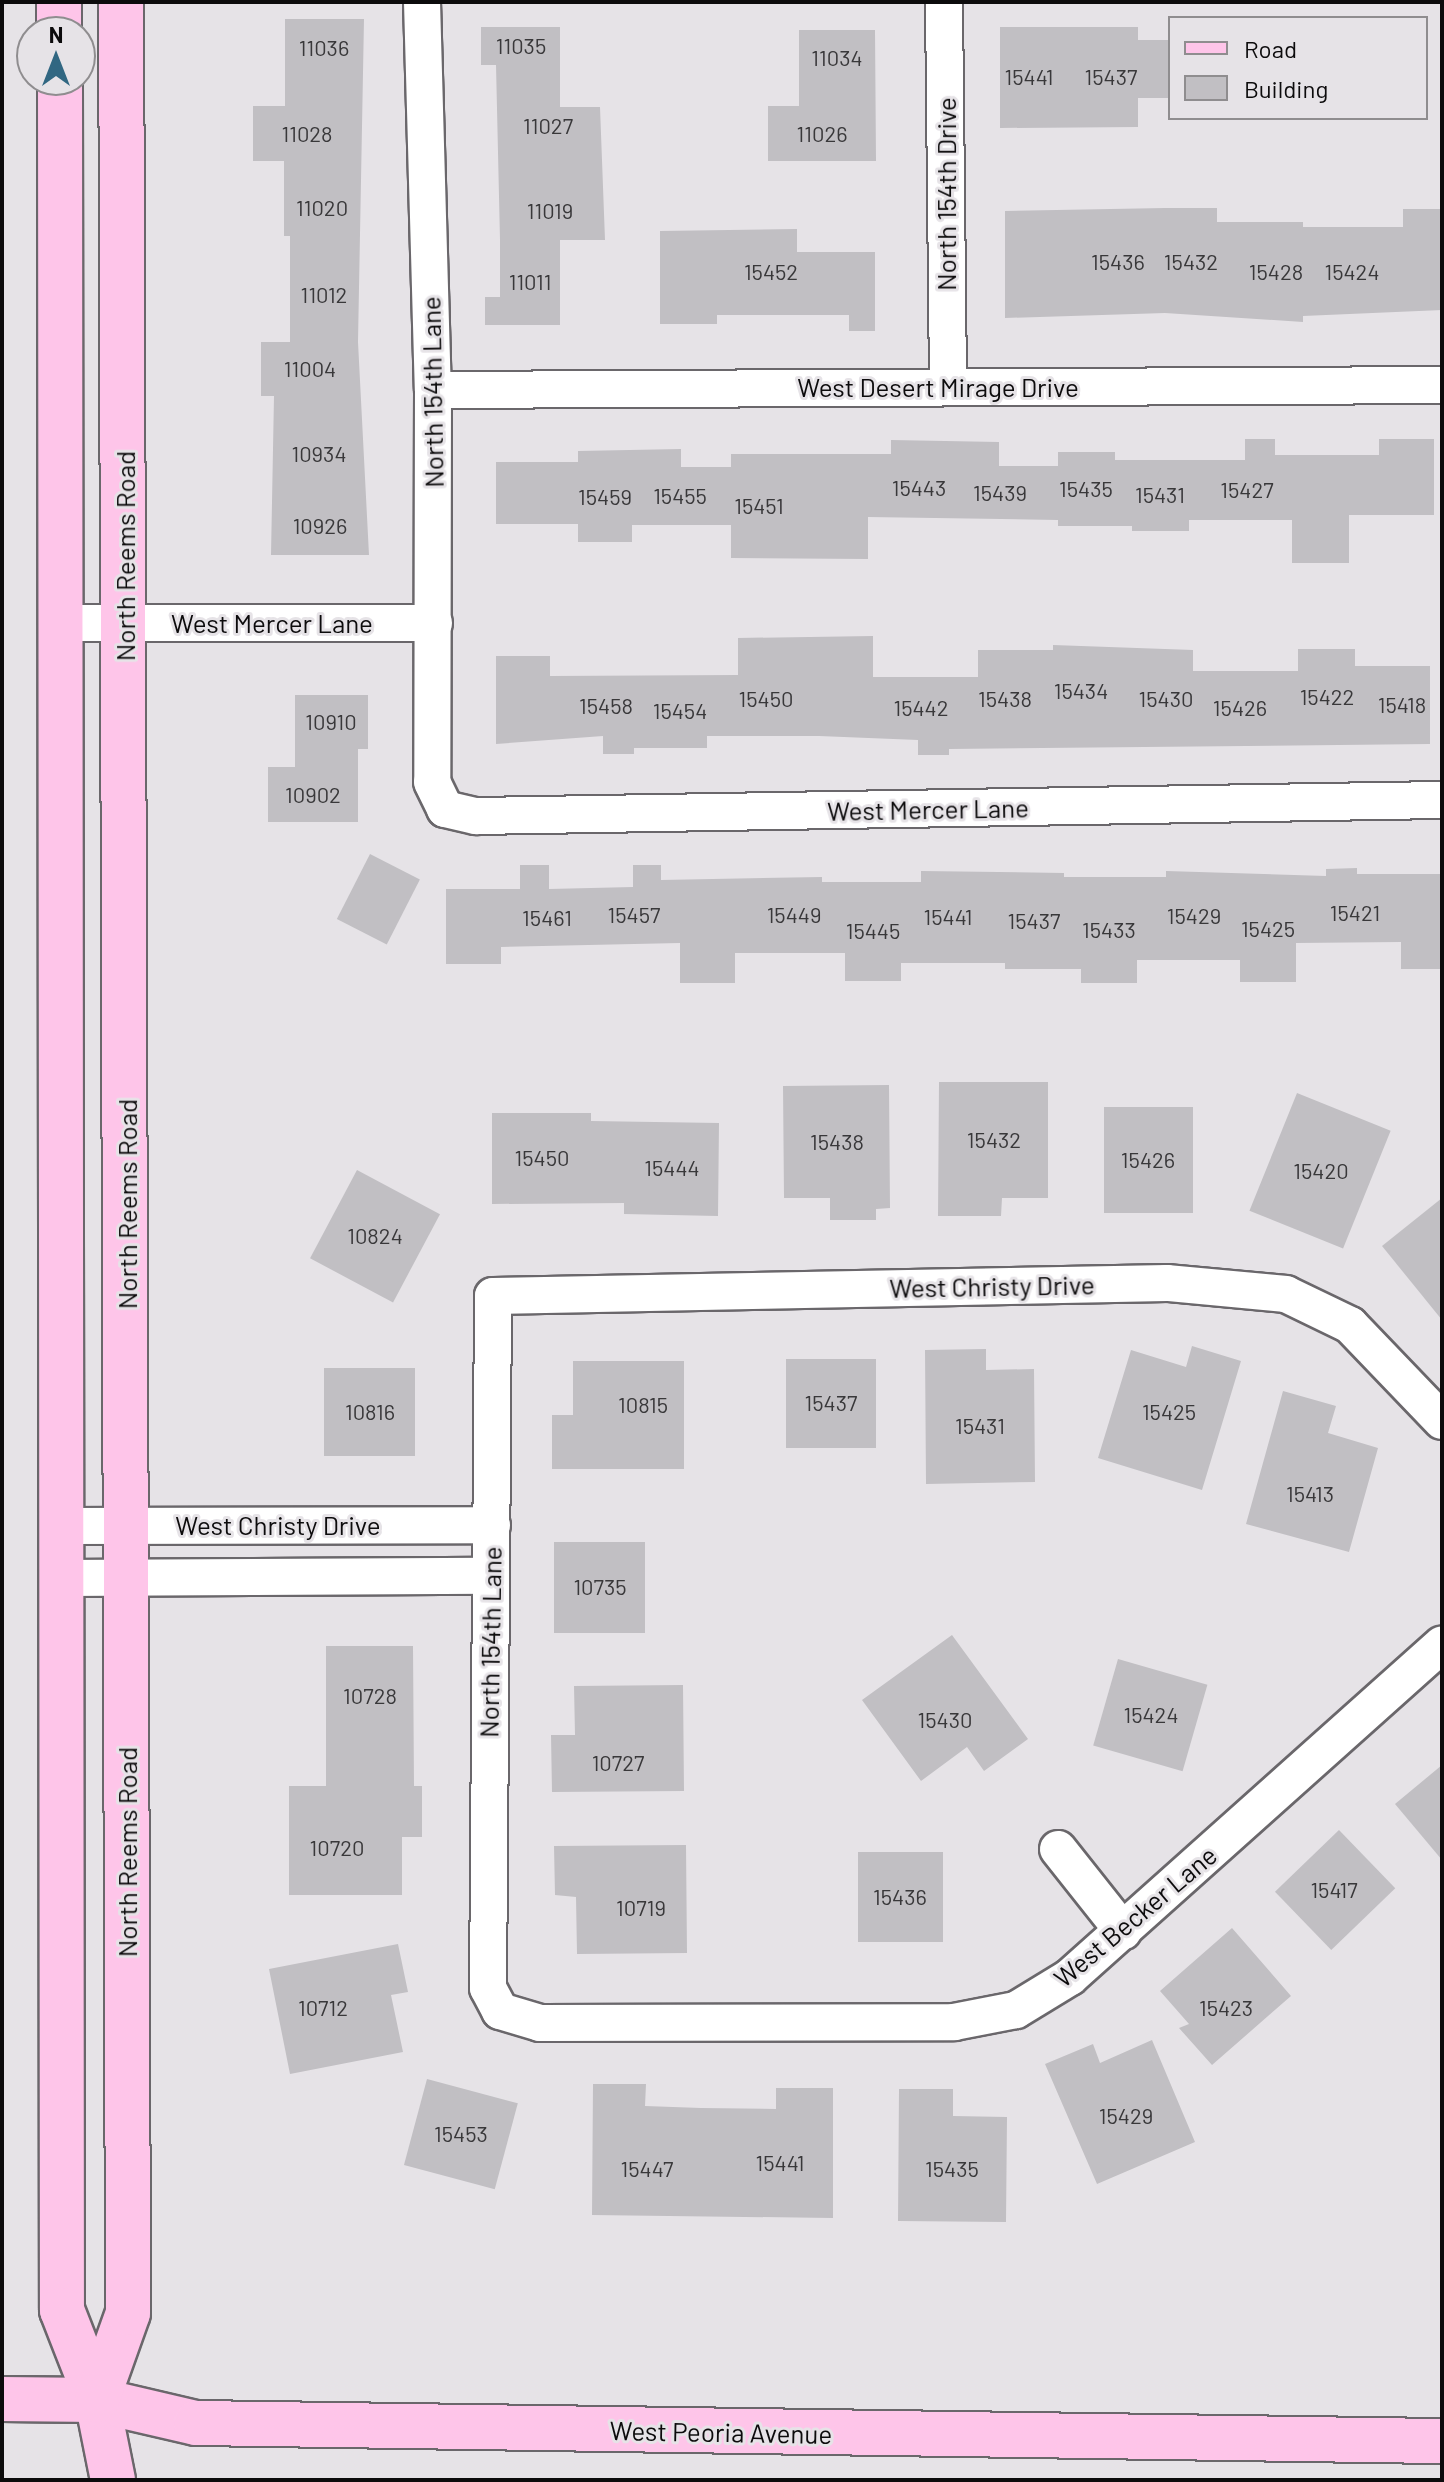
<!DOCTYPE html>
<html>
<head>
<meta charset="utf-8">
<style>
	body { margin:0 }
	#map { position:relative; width:1444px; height:2482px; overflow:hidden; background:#e6e3e7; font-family:Barlow,sans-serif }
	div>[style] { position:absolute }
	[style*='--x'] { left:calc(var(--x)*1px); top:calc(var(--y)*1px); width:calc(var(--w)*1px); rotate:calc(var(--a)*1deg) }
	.building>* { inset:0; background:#c1bfc3; transform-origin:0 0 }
	.roads { filter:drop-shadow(2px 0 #6a676b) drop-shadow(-2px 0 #6a676b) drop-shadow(0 2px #6a676b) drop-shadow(0 -2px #6a676b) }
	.minor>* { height:36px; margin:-18px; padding:0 18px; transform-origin:18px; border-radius:18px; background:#fff }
	.major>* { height:44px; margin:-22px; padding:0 22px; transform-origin:22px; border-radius:22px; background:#fec5e9 }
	span { translate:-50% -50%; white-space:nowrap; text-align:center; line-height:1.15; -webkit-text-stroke:6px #e6e3e7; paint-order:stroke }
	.number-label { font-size:22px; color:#39383a }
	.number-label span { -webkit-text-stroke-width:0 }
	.street-label { font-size:26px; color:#0c0b0c }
	.frame { position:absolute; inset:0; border:4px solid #0c0b0c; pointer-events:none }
	.legend { position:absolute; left:1168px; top:16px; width:260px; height:104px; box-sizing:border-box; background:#e6e3e7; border:2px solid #8f8d8f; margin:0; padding:10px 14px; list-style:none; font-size:24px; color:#0c0b0c }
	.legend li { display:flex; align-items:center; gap:16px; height:40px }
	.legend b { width:40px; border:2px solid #8f8d8f }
	.north { position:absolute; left:16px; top:16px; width:80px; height:80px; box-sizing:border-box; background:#e6e3e7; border:2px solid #8f8d8f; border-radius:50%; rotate:0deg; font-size:22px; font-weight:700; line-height:32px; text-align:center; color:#0c0b0c }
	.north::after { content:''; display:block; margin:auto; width:28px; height:36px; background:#316782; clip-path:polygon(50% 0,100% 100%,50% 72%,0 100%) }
</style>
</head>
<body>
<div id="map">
	<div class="building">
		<div style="clip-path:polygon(285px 19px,364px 19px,358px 342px,369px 555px,271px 555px,274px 396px,261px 396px,261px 342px,290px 342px,290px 236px,284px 236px,284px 161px,253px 161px,253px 106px,285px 106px)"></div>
		<div style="clip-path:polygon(481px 27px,560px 27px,560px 107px,600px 107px,605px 240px,560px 240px,560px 325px,485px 325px,485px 297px,500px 297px,500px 240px,496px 65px,481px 65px)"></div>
		<div style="clip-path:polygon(1000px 27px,1138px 27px,1138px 40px,1170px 40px,1170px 98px,1138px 98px,1138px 127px,1000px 128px)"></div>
		<div style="clip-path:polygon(799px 30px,875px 30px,876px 161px,768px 161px,768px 106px,799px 106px)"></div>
		<div style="clip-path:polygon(1165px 208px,1217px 208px,1217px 222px,1303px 222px,1303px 227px,1403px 227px,1403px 209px,1442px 209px,1442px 310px,1303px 316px,1303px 322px,1165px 313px,1005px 318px,1005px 211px)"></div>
		<div style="clip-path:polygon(797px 229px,797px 252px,875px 252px,875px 331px,849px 331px,849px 315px,717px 315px,717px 324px,660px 324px,660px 231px)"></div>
		<div style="clip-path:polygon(1245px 439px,1275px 439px,1275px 455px,1379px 455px,1379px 439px,1434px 439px,1434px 515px,1349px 515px,1349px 563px,1292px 563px,1292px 520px,1189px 520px,1189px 531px,1132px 531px,1132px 526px,1058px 526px,1058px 520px,868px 517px,868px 559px,731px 558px,731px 525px,632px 525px,632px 542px,578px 542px,578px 524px,496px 524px,496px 462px,578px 462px,578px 451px,681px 449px,681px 467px,731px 467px,731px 454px,891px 454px,891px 440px,999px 442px,999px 466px,1058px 466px,1058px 452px,1115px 452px,1115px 460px,1245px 460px)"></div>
		<div style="clip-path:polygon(873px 636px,873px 677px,978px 677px,978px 650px,1053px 650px,1053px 645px,1193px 650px,1193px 671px,1298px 671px,1298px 649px,1355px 649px,1355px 666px,1430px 666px,1430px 744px,949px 749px,949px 755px,918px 755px,918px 740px,819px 736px,707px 736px,707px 748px,634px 748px,634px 754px,603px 754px,603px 736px,496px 744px,496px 656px,550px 656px,550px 676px,738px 675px,738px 638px)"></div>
		<div style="clip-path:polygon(295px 695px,368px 695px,368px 749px,358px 749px,358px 822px,268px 822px,268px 767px,295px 767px)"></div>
		<div style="left:370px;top:854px;width:56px;height:73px;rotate:27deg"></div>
		<div style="clip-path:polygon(520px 865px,549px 865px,549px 889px,633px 887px,633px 865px,661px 865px,661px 880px,822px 877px,822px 882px,921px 882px,921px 871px,1064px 873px,1064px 877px,1166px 877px,1166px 871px,1326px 876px,1326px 869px,1357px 868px,1357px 874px,1442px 874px,1442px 969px,1401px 969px,1401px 942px,1296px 943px,1296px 982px,1240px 982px,1240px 960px,1137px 960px,1137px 983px,1081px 983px,1081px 969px,1005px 969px,1005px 963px,901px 963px,901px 981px,845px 981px,845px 953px,735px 953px,735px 983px,680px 983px,680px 943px,501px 947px,501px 964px,446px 964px,446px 889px,520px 889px)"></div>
		<div style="clip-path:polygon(939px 1082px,1048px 1082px,1048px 1198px,1002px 1198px,1001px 1216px,938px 1216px)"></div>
		<div style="clip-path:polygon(889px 1085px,890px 1208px,876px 1209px,876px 1220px,830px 1220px,830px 1198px,784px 1198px,783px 1086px)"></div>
		<div style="left:1297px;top:1093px;width:101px;height:127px;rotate:22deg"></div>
		<div style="left:1104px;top:1107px;width:89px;height:106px"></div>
		<div style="clip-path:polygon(492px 1113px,591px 1113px,591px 1121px,719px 1123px,718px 1216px,624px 1214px,624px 1203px,492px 1204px)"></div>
		<div style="left:357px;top:1170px;width:94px;height:100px;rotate:28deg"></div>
		<div style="clip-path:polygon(1442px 1198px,1442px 1320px,1382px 1246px)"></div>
		<div style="clip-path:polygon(1192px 1346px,1241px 1361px,1202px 1490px,1098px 1458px,1131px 1350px,1186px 1367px)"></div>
		<div style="clip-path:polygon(986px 1349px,986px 1370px,1034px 1369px,1035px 1482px,926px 1484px,925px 1350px)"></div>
		<div style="left:786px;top:1359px;width:90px;height:89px"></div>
		<div style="clip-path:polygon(573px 1361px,684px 1361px,684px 1469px,552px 1469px,552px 1415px,573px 1415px)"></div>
		<div style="left:324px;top:1368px;width:91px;height:88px"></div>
		<div style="clip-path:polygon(1283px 1391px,1336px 1406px,1328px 1433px,1378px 1448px,1349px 1552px,1246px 1524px)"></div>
		<div style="left:554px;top:1542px;width:91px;height:91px"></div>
		<div style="clip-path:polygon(952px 1635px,1028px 1739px,984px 1771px,967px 1747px,921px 1781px,862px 1700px)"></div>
		<div style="clip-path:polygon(326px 1646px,413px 1646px,414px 1786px,422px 1786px,422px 1837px,402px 1837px,402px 1895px,289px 1895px,289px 1786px,326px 1786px)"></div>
		<div style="left:1118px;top:1659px;width:93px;height:90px;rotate:16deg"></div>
		<div style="clip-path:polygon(683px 1685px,684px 1791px,552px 1792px,551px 1735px,575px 1735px,574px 1686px)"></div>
		<div style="clip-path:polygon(1442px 1765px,1442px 1860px,1395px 1804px)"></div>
		<div style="left:1339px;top:1830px;width:81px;height:89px;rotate:46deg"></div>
		<div style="clip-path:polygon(686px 1845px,687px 1953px,577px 1954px,576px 1897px,555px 1895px,554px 1846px)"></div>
		<div style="left:858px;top:1852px;width:85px;height:90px"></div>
		<div style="clip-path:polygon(1232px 1928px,1291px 1996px,1212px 2065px,1179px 2028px,1189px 2024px,1160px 1991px)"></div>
		<div style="clip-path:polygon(398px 1944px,408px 1992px,391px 1995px,403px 2052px,290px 2074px,269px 1969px)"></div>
		<div style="clip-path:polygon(1152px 2040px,1195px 2142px,1097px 2184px,1045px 2064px,1093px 2044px,1100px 2063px)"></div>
		<div style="left:427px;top:2079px;width:94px;height:89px;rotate:15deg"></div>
		<div style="clip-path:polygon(593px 2084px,646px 2084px,645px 2106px,701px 2108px,776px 2109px,776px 2088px,833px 2088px,833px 2218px,592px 2215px)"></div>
		<div style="clip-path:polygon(899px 2089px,953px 2089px,953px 2116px,1007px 2117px,1006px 2222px,898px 2221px)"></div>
	</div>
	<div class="roads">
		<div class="minor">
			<div style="--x:422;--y:2;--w:388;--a:88.4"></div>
			<div style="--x:433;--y:390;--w:392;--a:90.1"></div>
			<div style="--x:432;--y:782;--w:30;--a:64"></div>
			<div style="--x:445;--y:809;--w:32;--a:13"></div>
			<div style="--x:476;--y:816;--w:966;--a:-0.95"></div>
			<div style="--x:944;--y:2;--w:385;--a:89.4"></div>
			<div style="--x:433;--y:390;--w:1009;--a:-0.28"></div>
			<div style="--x:63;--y:623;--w:371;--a:0"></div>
			<div style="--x:1442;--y:1421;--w:133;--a:-133.8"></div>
			<div style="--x:1350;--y:1325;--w:71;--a:-154.2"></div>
			<div style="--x:1286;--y:1294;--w:120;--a:-174.7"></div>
			<div style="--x:1167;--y:1283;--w:674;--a:178.9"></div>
			<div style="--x:493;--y:1296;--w:692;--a:90.41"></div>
			<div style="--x:488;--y:1988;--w:26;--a:62"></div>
			<div style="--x:500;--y:2011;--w:42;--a:16.7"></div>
			<div style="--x:540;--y:2023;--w:414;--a:-0.1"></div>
			<div style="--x:954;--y:2022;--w:63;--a:-11"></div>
			<div style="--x:1016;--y:2010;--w:63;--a:-31.4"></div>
			<div style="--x:1070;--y:1977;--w:499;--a:-41.8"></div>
			<div style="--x:64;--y:1526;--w:428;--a:-0.1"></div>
			<div style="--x:63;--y:1578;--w:427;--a:-0.3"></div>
			<div style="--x:1058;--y:1849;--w:105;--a:51.6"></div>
		</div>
		<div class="major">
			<div style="--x:59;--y:2;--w:30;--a:90"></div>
			<div style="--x:60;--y:80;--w:2230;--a:89.95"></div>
			<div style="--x:62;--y:2310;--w:97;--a:68.7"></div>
			<div style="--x:97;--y:2400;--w:82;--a:78.7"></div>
			<div style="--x:2;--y:2399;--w:95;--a:0.6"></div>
			<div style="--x:97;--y:2400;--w:102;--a:13.1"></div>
			<div style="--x:196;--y:2423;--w:1246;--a:0.83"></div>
			<div style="--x:97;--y:2400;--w:92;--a:-70.4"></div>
			<div style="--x:128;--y:2313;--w:2311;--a:-90.17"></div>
		</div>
	</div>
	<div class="number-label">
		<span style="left:521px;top:46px">11035</span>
		<span style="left:324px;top:48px">11036</span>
		<span style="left:837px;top:58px">11034</span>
		<span style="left:1029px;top:77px">15441</span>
		<span style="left:1111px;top:77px">15437</span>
		<span style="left:548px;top:126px">11027</span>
		<span style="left:307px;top:134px">11028</span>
		<span style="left:822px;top:134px">11026</span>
		<span style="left:322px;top:208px">11020</span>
		<span style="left:550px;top:211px">11019</span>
		<span style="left:1118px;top:262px">15436</span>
		<span style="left:1191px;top:262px">15432</span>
		<span style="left:771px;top:272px">15452</span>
		<span style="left:1276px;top:272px">15428</span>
		<span style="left:1352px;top:272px">15424</span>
		<span style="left:530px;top:282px">11011</span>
		<span style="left:324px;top:295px">11012</span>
		<span style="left:310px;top:369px">11004</span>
		<span style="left:319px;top:454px">10934</span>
		<span style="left:919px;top:488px">15443</span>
		<span style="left:1086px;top:489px">15435</span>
		<span style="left:1247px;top:490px">15427</span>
		<span style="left:1000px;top:493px">15439</span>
		<span style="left:1160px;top:495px">15431</span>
		<span style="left:680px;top:496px">15455</span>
		<span style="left:605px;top:497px">15459</span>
		<span style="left:759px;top:506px">15451</span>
		<span style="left:320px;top:526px">10926</span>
		<span style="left:1081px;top:691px">15434</span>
		<span style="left:1327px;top:697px">15422</span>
		<span style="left:766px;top:699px">15450</span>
		<span style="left:1005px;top:699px">15438</span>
		<span style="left:1166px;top:699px">15430</span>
		<span style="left:1402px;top:705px">15418</span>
		<span style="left:606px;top:706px">15458</span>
		<span style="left:921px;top:708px">15442</span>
		<span style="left:1240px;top:708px">15426</span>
		<span style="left:680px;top:711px">15454</span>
		<span style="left:331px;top:722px">10910</span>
		<span style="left:313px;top:795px">10902</span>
		<span style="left:1355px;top:913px">15421</span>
		<span style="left:634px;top:915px">15457</span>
		<span style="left:794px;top:915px">15449</span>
		<span style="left:1194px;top:916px">15429</span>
		<span style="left:948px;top:917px">15441</span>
		<span style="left:547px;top:918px">15461</span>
		<span style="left:1034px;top:921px">15437</span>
		<span style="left:1268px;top:929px">15425</span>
		<span style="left:1109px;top:930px">15433</span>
		<span style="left:873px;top:931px">15445</span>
		<span style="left:994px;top:1140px">15432</span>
		<span style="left:837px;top:1142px">15438</span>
		<span style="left:542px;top:1158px">15450</span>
		<span style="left:1148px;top:1160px">15426</span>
		<span style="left:672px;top:1168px">15444</span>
		<span style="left:1321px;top:1171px">15420</span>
		<span style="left:375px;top:1236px">10824</span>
		<span style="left:831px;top:1403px">15437</span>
		<span style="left:643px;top:1405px">10815</span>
		<span style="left:370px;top:1412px">10816</span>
		<span style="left:1169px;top:1412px">15425</span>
		<span style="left:980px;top:1426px">15431</span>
		<span style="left:1310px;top:1494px">15413</span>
		<span style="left:600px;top:1587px">10735</span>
		<span style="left:370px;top:1696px">10728</span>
		<span style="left:1151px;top:1715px">15424</span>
		<span style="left:945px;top:1720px">15430</span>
		<span style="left:618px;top:1763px">10727</span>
		<span style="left:337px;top:1848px">10720</span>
		<span style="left:1334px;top:1890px">15417</span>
		<span style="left:900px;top:1897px">15436</span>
		<span style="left:641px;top:1908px">10719</span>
		<span style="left:323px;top:2008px">10712</span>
		<span style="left:1226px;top:2008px">15423</span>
		<span style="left:1126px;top:2116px">15429</span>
		<span style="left:461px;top:2134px">15453</span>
		<span style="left:780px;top:2163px">15441</span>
		<span style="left:647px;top:2169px">15447</span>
		<span style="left:952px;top:2169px">15435</span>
	</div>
	<div class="street-label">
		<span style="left:946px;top:194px;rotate:-90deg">North 154th Drive</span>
		<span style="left:938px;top:387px">West Desert Mirage Drive</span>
		<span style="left:432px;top:392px;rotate:-91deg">North 154th Lane</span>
		<span style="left:125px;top:556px;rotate:-90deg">North Reems Road</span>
		<span style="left:272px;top:623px">West Mercer Lane</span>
		<span style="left:928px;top:809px;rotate:-1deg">West Mercer Lane</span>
		<span style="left:127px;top:1204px;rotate:-90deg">North Reems Road</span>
		<span style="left:992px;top:1286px;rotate:-1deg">West Christy Drive</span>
		<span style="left:278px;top:1525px">West Christy Drive</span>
		<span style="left:490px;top:1642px;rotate:-89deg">North 154th Lane</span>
		<span style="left:127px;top:1852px;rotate:-90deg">North Reems Road</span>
		<span style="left:1135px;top:1916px;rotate:-40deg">West Becker Lane</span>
		<span style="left:721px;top:2432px;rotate:1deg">West Peoria Avenue</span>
	</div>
	<div class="frame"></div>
	<ul class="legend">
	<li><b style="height:10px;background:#fec5e9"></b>Road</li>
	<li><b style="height:22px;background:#c1bfc3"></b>Building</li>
	</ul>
	<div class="north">N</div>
</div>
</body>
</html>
